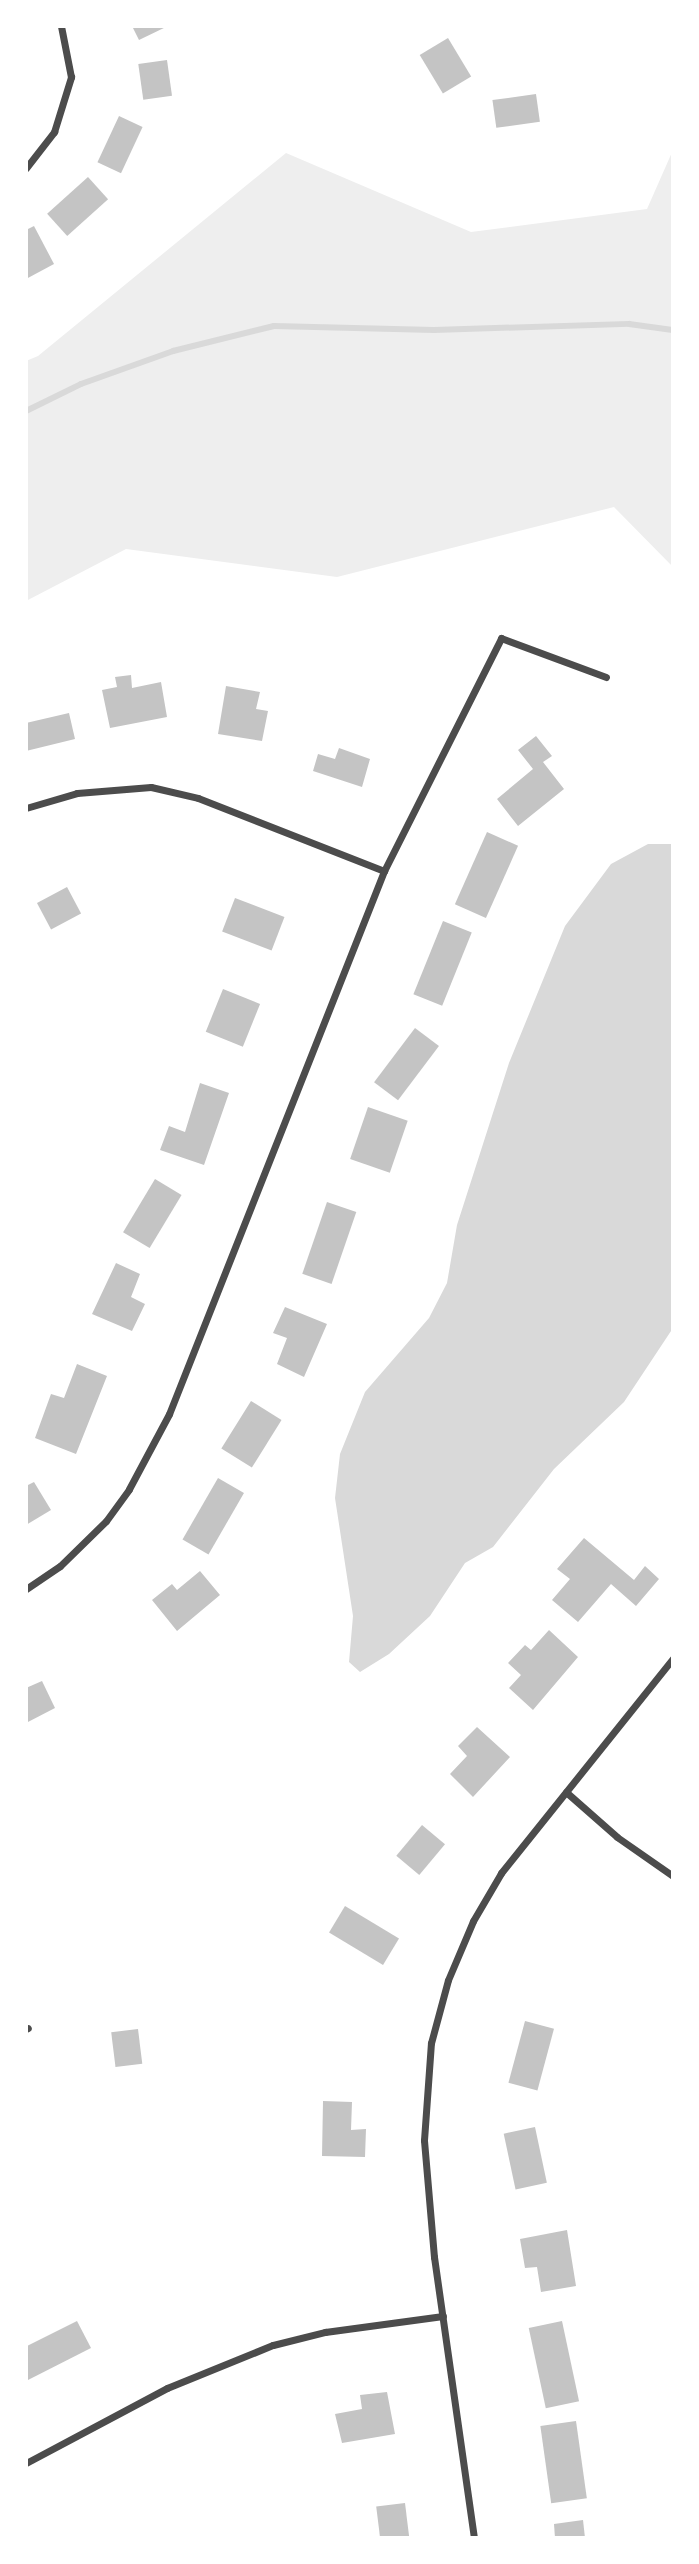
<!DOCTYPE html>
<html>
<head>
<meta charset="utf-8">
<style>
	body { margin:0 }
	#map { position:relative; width:699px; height:2564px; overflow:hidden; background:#fff; font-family:Manrope,sans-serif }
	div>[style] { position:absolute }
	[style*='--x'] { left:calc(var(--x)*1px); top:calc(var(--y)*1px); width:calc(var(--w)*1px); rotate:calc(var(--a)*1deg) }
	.green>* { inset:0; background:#eee }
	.water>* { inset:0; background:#d9d9d9 }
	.stream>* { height:6px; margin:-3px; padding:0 3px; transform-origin:3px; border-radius:3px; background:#d9d9d9 }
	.building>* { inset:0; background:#c4c4c4; transform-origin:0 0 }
	.minor>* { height:7px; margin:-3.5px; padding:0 3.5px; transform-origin:3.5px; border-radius:3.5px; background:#4c4c4c }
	span { translate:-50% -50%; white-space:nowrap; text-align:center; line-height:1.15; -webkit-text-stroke:6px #fff; paint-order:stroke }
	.frame { position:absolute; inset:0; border:28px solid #fff; pointer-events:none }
</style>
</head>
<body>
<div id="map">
	<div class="green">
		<div style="clip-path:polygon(673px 150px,673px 567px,614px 507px,337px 577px,126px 549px,26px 601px,26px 361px,38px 356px,286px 153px,471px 232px,647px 209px)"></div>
	</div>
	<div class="water">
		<div style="clip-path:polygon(648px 844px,673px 844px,673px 1328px,624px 1402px,554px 1469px,493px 1547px,465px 1563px,430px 1616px,389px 1654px,360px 1672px,349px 1662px,353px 1616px,335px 1498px,340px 1454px,365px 1392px,429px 1318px,447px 1283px,457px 1225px,509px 1063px,565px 926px,611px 864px)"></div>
	</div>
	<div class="stream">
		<div style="--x:26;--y:411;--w:61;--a:-26.1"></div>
		<div style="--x:81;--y:384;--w:98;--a:-19.7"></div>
		<div style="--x:173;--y:351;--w:104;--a:-13.9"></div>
		<div style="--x:274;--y:326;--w:160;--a:1.4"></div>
		<div style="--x:434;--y:330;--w:195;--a:-1.8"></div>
		<div style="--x:629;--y:324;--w:44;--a:7.8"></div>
	</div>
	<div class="building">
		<div style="clip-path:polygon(132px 26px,168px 26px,139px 40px)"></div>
		<div style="left:448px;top:38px;width:45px;height:33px;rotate:59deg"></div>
		<div style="left:167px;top:60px;width:36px;height:29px;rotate:82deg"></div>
		<div style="left:536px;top:94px;width:28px;height:44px;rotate:82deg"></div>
		<div style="left:119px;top:116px;width:26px;height:51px;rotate:25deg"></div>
		<div style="left:88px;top:177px;width:30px;height:55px;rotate:48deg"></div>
		<div style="clip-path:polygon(34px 226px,54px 264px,26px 279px,26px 230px)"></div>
		<div style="clip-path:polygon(131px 675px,132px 688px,161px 682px,167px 717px,110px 728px,102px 690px,117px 687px,115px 677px)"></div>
		<div style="clip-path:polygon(226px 686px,260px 692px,256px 709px,268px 711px,262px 741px,218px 734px)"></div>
		<div style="clip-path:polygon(69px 713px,75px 739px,26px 751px,26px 723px)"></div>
		<div style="clip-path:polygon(536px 736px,552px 756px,543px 762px,564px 789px,518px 826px,497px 799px,533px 769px,518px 750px)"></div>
		<div style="clip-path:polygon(339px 748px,370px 759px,362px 787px,313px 771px,318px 754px,335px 759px)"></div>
		<div style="left:487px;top:832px;width:34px;height:79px;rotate:24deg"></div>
		<div style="left:67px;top:887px;width:30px;height:34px;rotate:62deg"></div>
		<div style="left:235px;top:898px;width:53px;height:36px;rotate:21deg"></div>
		<div style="left:443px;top:921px;width:31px;height:79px;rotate:22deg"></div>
		<div style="left:223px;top:989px;width:40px;height:46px;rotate:22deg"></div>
		<div style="left:415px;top:1028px;width:30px;height:68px;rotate:37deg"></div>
		<div style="clip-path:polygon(200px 1083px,229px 1093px,204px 1165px,160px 1150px,169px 1126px,185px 1132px)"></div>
		<div style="left:368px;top:1107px;width:42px;height:55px;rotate:19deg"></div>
		<div style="left:155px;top:1179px;width:31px;height:62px;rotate:31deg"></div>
		<div style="left:327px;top:1202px;width:31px;height:76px;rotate:19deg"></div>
		<div style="clip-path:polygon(116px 1263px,140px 1274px,131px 1297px,145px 1304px,132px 1331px,92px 1314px)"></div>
		<div style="clip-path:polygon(285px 1307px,327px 1324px,304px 1377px,277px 1364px,287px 1338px,273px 1333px)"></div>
		<div style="clip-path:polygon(77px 1364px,107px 1376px,76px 1454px,35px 1438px,51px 1394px,64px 1398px)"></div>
		<div style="left:251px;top:1401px;width:36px;height:56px;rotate:32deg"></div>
		<div style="left:218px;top:1478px;width:30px;height:71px;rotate:30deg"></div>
		<div style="clip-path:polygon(34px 1482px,51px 1510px,26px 1525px,26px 1486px)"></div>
		<div style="clip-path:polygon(584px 1538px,634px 1580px,645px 1566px,659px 1579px,636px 1606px,611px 1584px,578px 1622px,552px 1600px,570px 1579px,557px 1569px)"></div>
		<div style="clip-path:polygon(200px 1571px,220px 1595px,177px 1631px,152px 1600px,172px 1584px,177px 1590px)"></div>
		<div style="clip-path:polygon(549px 1630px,578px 1657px,533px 1710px,509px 1688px,521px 1675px,508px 1663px,525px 1645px,531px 1650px)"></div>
		<div style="clip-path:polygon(42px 1681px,55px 1708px,26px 1723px,26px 1688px)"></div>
		<div style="clip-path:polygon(477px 1727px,510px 1757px,473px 1797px,450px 1774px,467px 1756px,458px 1746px)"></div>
		<div style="left:422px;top:1825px;width:30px;height:40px;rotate:40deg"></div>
		<div style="left:345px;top:1906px;width:63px;height:31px;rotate:31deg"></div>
		<div style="left:525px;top:2021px;width:30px;height:64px;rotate:15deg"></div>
		<div style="left:138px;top:2029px;width:35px;height:27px;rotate:83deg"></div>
		<div style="clip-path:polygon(323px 2101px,352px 2102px,351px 2130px,366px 2129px,365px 2157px,322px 2156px)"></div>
		<div style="left:535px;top:2127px;width:57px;height:32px;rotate:78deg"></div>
		<div style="clip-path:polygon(567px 2230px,576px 2286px,541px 2292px,537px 2267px,525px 2268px,520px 2239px)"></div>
		<div style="clip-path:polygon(77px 2321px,91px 2348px,26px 2381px,27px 2346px)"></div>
		<div style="left:562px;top:2321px;width:82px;height:34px;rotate:78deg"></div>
		<div style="clip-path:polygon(387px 2392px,395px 2434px,342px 2443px,335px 2414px,362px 2409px,360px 2395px)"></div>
		<div style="left:576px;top:2421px;width:78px;height:36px;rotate:82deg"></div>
		<div style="left:405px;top:2503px;width:35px;height:29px;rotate:83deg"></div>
		<div style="clip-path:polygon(583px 2520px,585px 2538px,555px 2538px,554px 2524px)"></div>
	</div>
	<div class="minor">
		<div style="--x:26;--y:168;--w:46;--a:-52.1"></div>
		<div style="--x:54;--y:132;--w:58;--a:-72.8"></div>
		<div style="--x:71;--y:77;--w:52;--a:-101.1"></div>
		<div style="--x:26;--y:808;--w:53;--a:-16.4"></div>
		<div style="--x:77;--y:793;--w:74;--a:-4.6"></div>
		<div style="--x:151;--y:787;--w:48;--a:13.2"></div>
		<div style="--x:198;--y:798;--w:200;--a:21.4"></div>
		<div style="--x:26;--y:1589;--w:41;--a:-34.1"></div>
		<div style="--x:60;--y:1566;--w:64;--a:-44.4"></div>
		<div style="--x:106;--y:1521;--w:39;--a:-54"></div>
		<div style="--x:129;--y:1489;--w:85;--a:-61.9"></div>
		<div style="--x:169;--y:1414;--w:584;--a:-68.4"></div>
		<div style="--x:384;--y:871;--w:261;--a:-63.3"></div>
		<div style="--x:501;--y:638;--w:112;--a:20.4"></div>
		<div style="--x:566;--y:1792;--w:68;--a:41.4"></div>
		<div style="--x:617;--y:1837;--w:68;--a:34.9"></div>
		<div style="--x:26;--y:2029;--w:2;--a:-27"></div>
		<div style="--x:26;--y:2463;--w:160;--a:-28"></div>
		<div style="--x:167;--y:2388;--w:114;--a:-22.1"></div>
		<div style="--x:273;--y:2345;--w:54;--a:-14"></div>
		<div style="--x:325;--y:2332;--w:119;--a:-7.7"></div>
		<div style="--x:474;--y:2538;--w:284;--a:-98.1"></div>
		<div style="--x:434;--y:2257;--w:117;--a:-94.9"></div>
		<div style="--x:424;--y:2140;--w:97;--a:-85.9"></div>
		<div style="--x:431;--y:2043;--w:65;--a:-74.9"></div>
		<div style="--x:448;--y:1980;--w:64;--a:-67"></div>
		<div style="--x:473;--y:1921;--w:56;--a:-59.7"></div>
		<div style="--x:501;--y:1873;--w:275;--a:-51.3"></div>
	</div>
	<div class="frame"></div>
</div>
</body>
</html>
